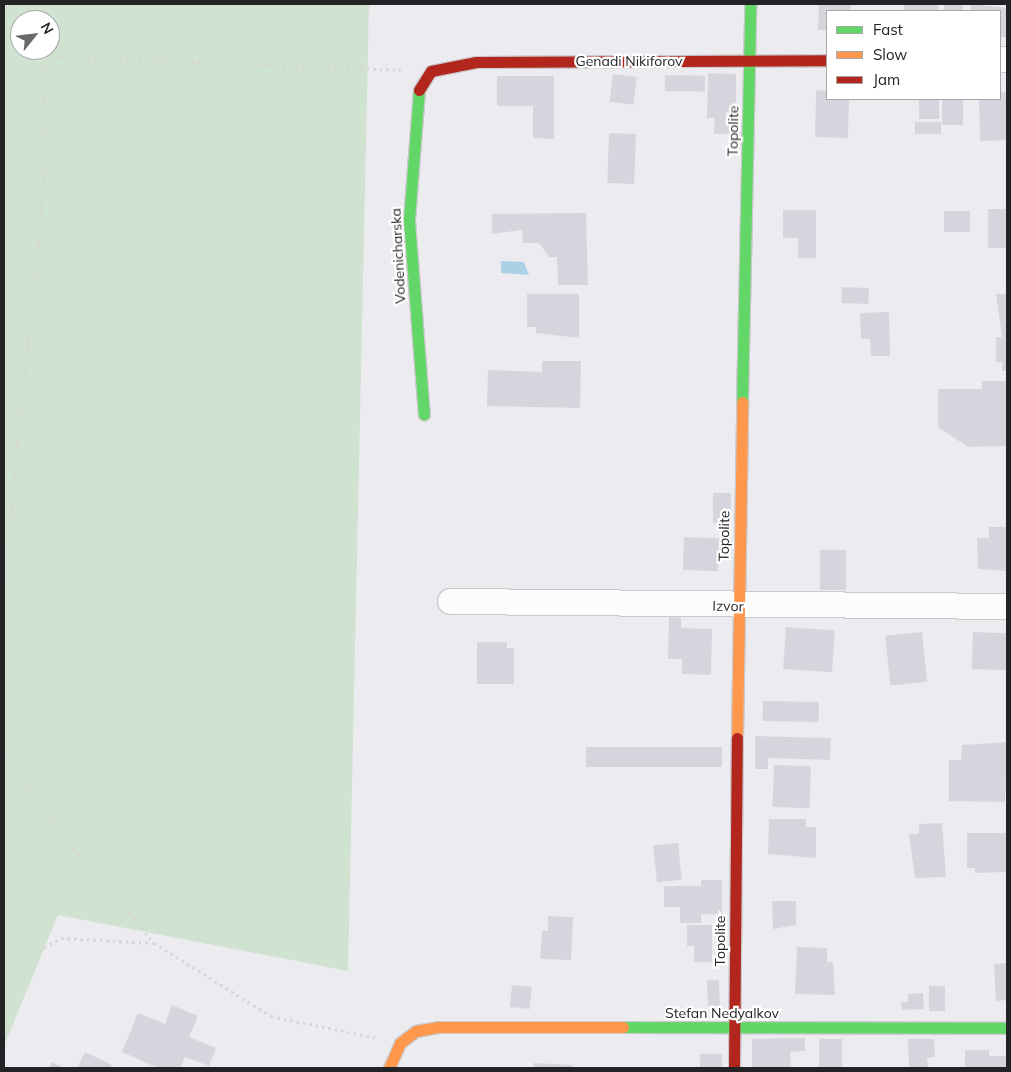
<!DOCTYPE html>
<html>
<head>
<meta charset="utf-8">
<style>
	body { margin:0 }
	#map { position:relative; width:1011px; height:1072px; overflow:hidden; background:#ececf0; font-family:Mulish,sans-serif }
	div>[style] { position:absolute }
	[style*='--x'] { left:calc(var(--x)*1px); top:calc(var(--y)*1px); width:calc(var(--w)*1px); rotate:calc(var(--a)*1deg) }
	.green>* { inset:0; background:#d0e2d0 }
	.water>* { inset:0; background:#acd0e6 }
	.building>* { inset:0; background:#d5d5de; transform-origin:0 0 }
	.path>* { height:3px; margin-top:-1.5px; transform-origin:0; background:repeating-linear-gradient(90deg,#d6d6d6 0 2.5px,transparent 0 6.5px) }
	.roads { filter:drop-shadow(1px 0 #cacacd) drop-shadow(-1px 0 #cacacd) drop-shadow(0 1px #cacacd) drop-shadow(0 -1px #cacacd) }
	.street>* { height:25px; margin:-12.5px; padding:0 12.5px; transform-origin:12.5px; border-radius:12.5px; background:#fcfcfd }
	.fast>* { height:11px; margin:-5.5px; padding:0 5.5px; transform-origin:5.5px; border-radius:5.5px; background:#63d668 }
	.slow>* { height:11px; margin:-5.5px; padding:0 5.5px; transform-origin:5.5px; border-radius:5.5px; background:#ff974d }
	.jam>* { height:11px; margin:-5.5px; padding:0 5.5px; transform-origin:5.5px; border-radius:5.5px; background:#b3261e }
	span { translate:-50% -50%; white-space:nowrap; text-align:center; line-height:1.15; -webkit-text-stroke:4.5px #fff; paint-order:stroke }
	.street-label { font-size:14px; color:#232325 }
	.frame { position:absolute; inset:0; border:5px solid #232325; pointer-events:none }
	.legend { position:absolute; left:826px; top:10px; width:175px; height:90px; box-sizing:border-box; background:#fff; border:1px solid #a7a7a8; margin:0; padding:6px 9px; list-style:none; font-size:15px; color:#232325 }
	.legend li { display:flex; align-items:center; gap:10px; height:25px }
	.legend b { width:25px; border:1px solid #a7a7a8 }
	.north { position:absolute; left:10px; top:10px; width:50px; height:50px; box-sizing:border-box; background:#fff; border:1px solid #a7a7a8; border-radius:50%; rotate:61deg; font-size:14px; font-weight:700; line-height:20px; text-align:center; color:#232325 }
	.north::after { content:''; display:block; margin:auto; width:18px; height:22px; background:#69696c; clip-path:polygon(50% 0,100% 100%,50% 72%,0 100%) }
</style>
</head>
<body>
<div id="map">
	<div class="green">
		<div style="clip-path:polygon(evenodd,4px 4px,369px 4px,348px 971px,58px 915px,4px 1046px,4px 4px,20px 20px,50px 20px,50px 50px,20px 50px,20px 20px)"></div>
	</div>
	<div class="water">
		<div style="clip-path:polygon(501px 261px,524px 262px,529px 275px,501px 273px)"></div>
	</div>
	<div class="building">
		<div style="clip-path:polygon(819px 4px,851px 4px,850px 11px,827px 11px,827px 30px,818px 30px)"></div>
		<div style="left:904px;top:4px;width:34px;height:7px"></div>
		<div style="left:944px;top:4px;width:19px;height:7px"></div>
		<div style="clip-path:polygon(971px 4px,1007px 8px,1007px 37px,1000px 37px,1000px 11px,971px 11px)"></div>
		<div style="clip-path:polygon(708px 73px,736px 74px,736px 134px,714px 134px,715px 118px,707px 118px)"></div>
		<div style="left:613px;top:74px;width:24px;height:28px;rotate:7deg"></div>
		<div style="left:665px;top:75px;width:40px;height:16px;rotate:1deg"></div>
		<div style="clip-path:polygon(497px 76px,554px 76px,554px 139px,533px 138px,533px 106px,497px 106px)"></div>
		<div style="clip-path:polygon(816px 90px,827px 91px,827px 99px,849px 99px,848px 138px,815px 137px)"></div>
		<div style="clip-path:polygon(1000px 92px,1007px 92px,1007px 140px,980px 141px,979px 99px,1000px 99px)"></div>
		<div style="left:919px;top:99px;width:20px;height:20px"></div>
		<div style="left:942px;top:99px;width:21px;height:26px"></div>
		<div style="left:941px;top:122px;width:12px;height:26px;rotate:90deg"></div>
		<div style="left:609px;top:133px;width:27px;height:50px;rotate:2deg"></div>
		<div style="left:988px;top:209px;width:19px;height:39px"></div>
		<div style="clip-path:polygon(783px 210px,816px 210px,816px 258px,798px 258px,798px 238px,783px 238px)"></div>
		<div style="left:944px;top:211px;width:26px;height:21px"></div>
		<div style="clip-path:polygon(586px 213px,588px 285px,558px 285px,557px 257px,549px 257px,539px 243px,523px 243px,522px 230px,492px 234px,492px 214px)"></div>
		<div style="left:842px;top:287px;width:27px;height:16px;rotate:2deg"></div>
		<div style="clip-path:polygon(527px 294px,579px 294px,579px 338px,536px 333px,536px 327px,527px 327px)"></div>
		<div style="clip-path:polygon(996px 294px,1007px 294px,1007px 371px,1002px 371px,1002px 362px,996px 362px,996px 337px,1002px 337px)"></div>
		<div style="clip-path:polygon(889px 312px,890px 356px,871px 356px,870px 339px,861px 339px,860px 313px)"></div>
		<div style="clip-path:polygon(542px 361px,581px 361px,580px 408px,487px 406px,488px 370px,542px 372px)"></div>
		<div style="clip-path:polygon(982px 381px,1007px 381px,1007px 446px,968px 447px,938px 427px,938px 389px,982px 389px)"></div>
		<div style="left:713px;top:493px;width:18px;height:30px"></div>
		<div style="clip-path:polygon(989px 527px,1007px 527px,1007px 571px,978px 569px,977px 538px,989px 538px)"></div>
		<div style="left:684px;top:537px;width:35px;height:33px;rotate:2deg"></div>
		<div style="left:820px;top:550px;width:26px;height:40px"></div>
		<div style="clip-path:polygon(669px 617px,681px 618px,681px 628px,712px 629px,711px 675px,682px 674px,682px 659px,668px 659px)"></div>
		<div style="left:786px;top:627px;width:49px;height:42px;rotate:4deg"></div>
		<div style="left:922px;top:632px;width:50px;height:37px;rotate:84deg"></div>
		<div style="left:973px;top:632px;width:34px;height:37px;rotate:2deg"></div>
		<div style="clip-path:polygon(477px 642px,507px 642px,507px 648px,514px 648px,514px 684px,477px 684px)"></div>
		<div style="left:763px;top:701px;width:56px;height:20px;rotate:1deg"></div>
		<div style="clip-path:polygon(755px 736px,831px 738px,830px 760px,768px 758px,768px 769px,755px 769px)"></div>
		<div style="clip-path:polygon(1007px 742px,1005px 802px,949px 801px,949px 760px,961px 760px,962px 745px)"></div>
		<div style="left:586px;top:747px;width:136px;height:20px"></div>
		<div style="left:774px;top:765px;width:37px;height:42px;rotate:2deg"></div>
		<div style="clip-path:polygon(769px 819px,806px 819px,806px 827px,816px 827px,816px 858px,768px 854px)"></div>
		<div style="clip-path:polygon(942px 823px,946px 877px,915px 878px,909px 834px,919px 834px,919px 824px)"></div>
		<div style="clip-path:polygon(967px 833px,1007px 833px,1007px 872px,975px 873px,975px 868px,967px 868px)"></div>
		<div style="left:678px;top:843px;width:37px;height:25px;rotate:84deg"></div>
		<div style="clip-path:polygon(701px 880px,722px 880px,722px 914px,701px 914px,701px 923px,680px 923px,680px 907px,664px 907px,664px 886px,701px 886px)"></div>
		<div style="clip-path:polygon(772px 901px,796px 901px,796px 925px,773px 929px)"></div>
		<div style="clip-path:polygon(548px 916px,573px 917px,571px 960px,540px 959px,542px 931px,548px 931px)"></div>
		<div style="clip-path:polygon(687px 925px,712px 925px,712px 962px,694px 962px,694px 946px,687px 946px)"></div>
		<div style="clip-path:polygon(797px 947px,827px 948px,827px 962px,833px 962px,835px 995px,795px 994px)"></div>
		<div style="clip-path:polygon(1007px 963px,1007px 1000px,996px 1001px,994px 964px)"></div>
		<div style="left:719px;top:980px;width:26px;height:12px;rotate:88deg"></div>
		<div style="left:512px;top:985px;width:20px;height:22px;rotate:6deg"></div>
		<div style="left:945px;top:986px;width:25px;height:16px;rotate:90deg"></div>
		<div style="clip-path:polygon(923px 993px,924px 1009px,902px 1010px,901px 1002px,908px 1002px,908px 994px)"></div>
		<div style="clip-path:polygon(172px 1005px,198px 1016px,189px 1037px,216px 1048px,209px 1066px,185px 1057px,180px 1068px,158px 1068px,122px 1052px,138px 1013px,165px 1024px)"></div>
		<div style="clip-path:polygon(805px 1038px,805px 1051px,790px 1052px,791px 1068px,752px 1068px,752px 1039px)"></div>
		<div style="left:819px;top:1039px;width:23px;height:29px"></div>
		<div style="clip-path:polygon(908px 1039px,934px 1039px,935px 1057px,927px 1058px,928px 1068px,909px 1068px)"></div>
		<div style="clip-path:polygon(965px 1050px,989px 1050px,989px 1056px,1007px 1056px,1007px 1068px,965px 1068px)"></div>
		<div style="clip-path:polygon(85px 1052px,112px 1065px,110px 1068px,77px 1068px)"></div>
		<div style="left:700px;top:1054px;width:22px;height:14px"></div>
		<div style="clip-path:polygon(52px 1062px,64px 1068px,49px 1068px)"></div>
		<div style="clip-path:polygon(534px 1063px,572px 1065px,572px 1068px,534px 1068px)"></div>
	</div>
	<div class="path">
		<div style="--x:40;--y:4;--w:16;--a:86"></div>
		<div style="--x:42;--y:56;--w:359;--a:2.2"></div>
		<div style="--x:4;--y:584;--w:424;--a:-84.3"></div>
		<div style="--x:46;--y:162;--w:112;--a:-92"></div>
		<div style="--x:4;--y:750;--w:82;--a:56.5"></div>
		<div style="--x:49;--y:818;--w:162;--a:50"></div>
		<div style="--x:4;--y:969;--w:65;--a:-28.5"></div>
		<div style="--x:61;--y:938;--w:93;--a:3.1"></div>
		<div style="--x:154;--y:943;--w:138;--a:32"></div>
		<div style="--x:271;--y:1016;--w:108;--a:11.7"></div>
	</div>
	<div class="roads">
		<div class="street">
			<div style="--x:1000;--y:59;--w:7;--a:0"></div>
			<div style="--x:450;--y:601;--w:557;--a:0.51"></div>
		</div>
		<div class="fast">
			<div style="--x:419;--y:90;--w:131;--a:94.4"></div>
			<div style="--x:409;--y:221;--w:194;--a:85.6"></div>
			<div style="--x:742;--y:402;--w:398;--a:-88.8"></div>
			<div style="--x:623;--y:1027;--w:384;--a:0.1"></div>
		</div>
		<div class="slow">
			<div style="--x:737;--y:738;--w:336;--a:-89.1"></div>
			<div style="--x:389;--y:1068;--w:27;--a:-66"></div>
			<div style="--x:400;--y:1043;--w:20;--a:-37"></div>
			<div style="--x:416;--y:1031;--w:22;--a:-10"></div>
			<div style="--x:438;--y:1027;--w:185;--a:0"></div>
		</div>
		<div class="jam">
			<div style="--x:419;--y:90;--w:22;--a:-58"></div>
			<div style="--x:431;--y:71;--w:46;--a:-11.3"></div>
			<div style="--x:476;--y:62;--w:351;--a:-0.3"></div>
			<div style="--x:734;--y:1068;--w:330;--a:-89.5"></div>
		</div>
	</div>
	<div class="street-label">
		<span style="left:629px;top:61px">Genadi Nikiforov</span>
		<span style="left:733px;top:131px;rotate:-89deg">Topolite</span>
		<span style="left:398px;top:256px;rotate:-93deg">Vodenicharska</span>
		<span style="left:724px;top:536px;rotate:-89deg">Topolite</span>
		<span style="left:728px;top:606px;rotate:1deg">Izvor</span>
		<span style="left:720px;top:941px;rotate:-90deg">Topolite</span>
		<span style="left:722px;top:1013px">Stefan Nedyalkov</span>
	</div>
	<div class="frame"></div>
	<ul class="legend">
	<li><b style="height:6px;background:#63d668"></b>Fast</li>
	<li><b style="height:6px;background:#ff974d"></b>Slow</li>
	<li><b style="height:6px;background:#b3261e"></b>Jam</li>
	</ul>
	<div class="north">N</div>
</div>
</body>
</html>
